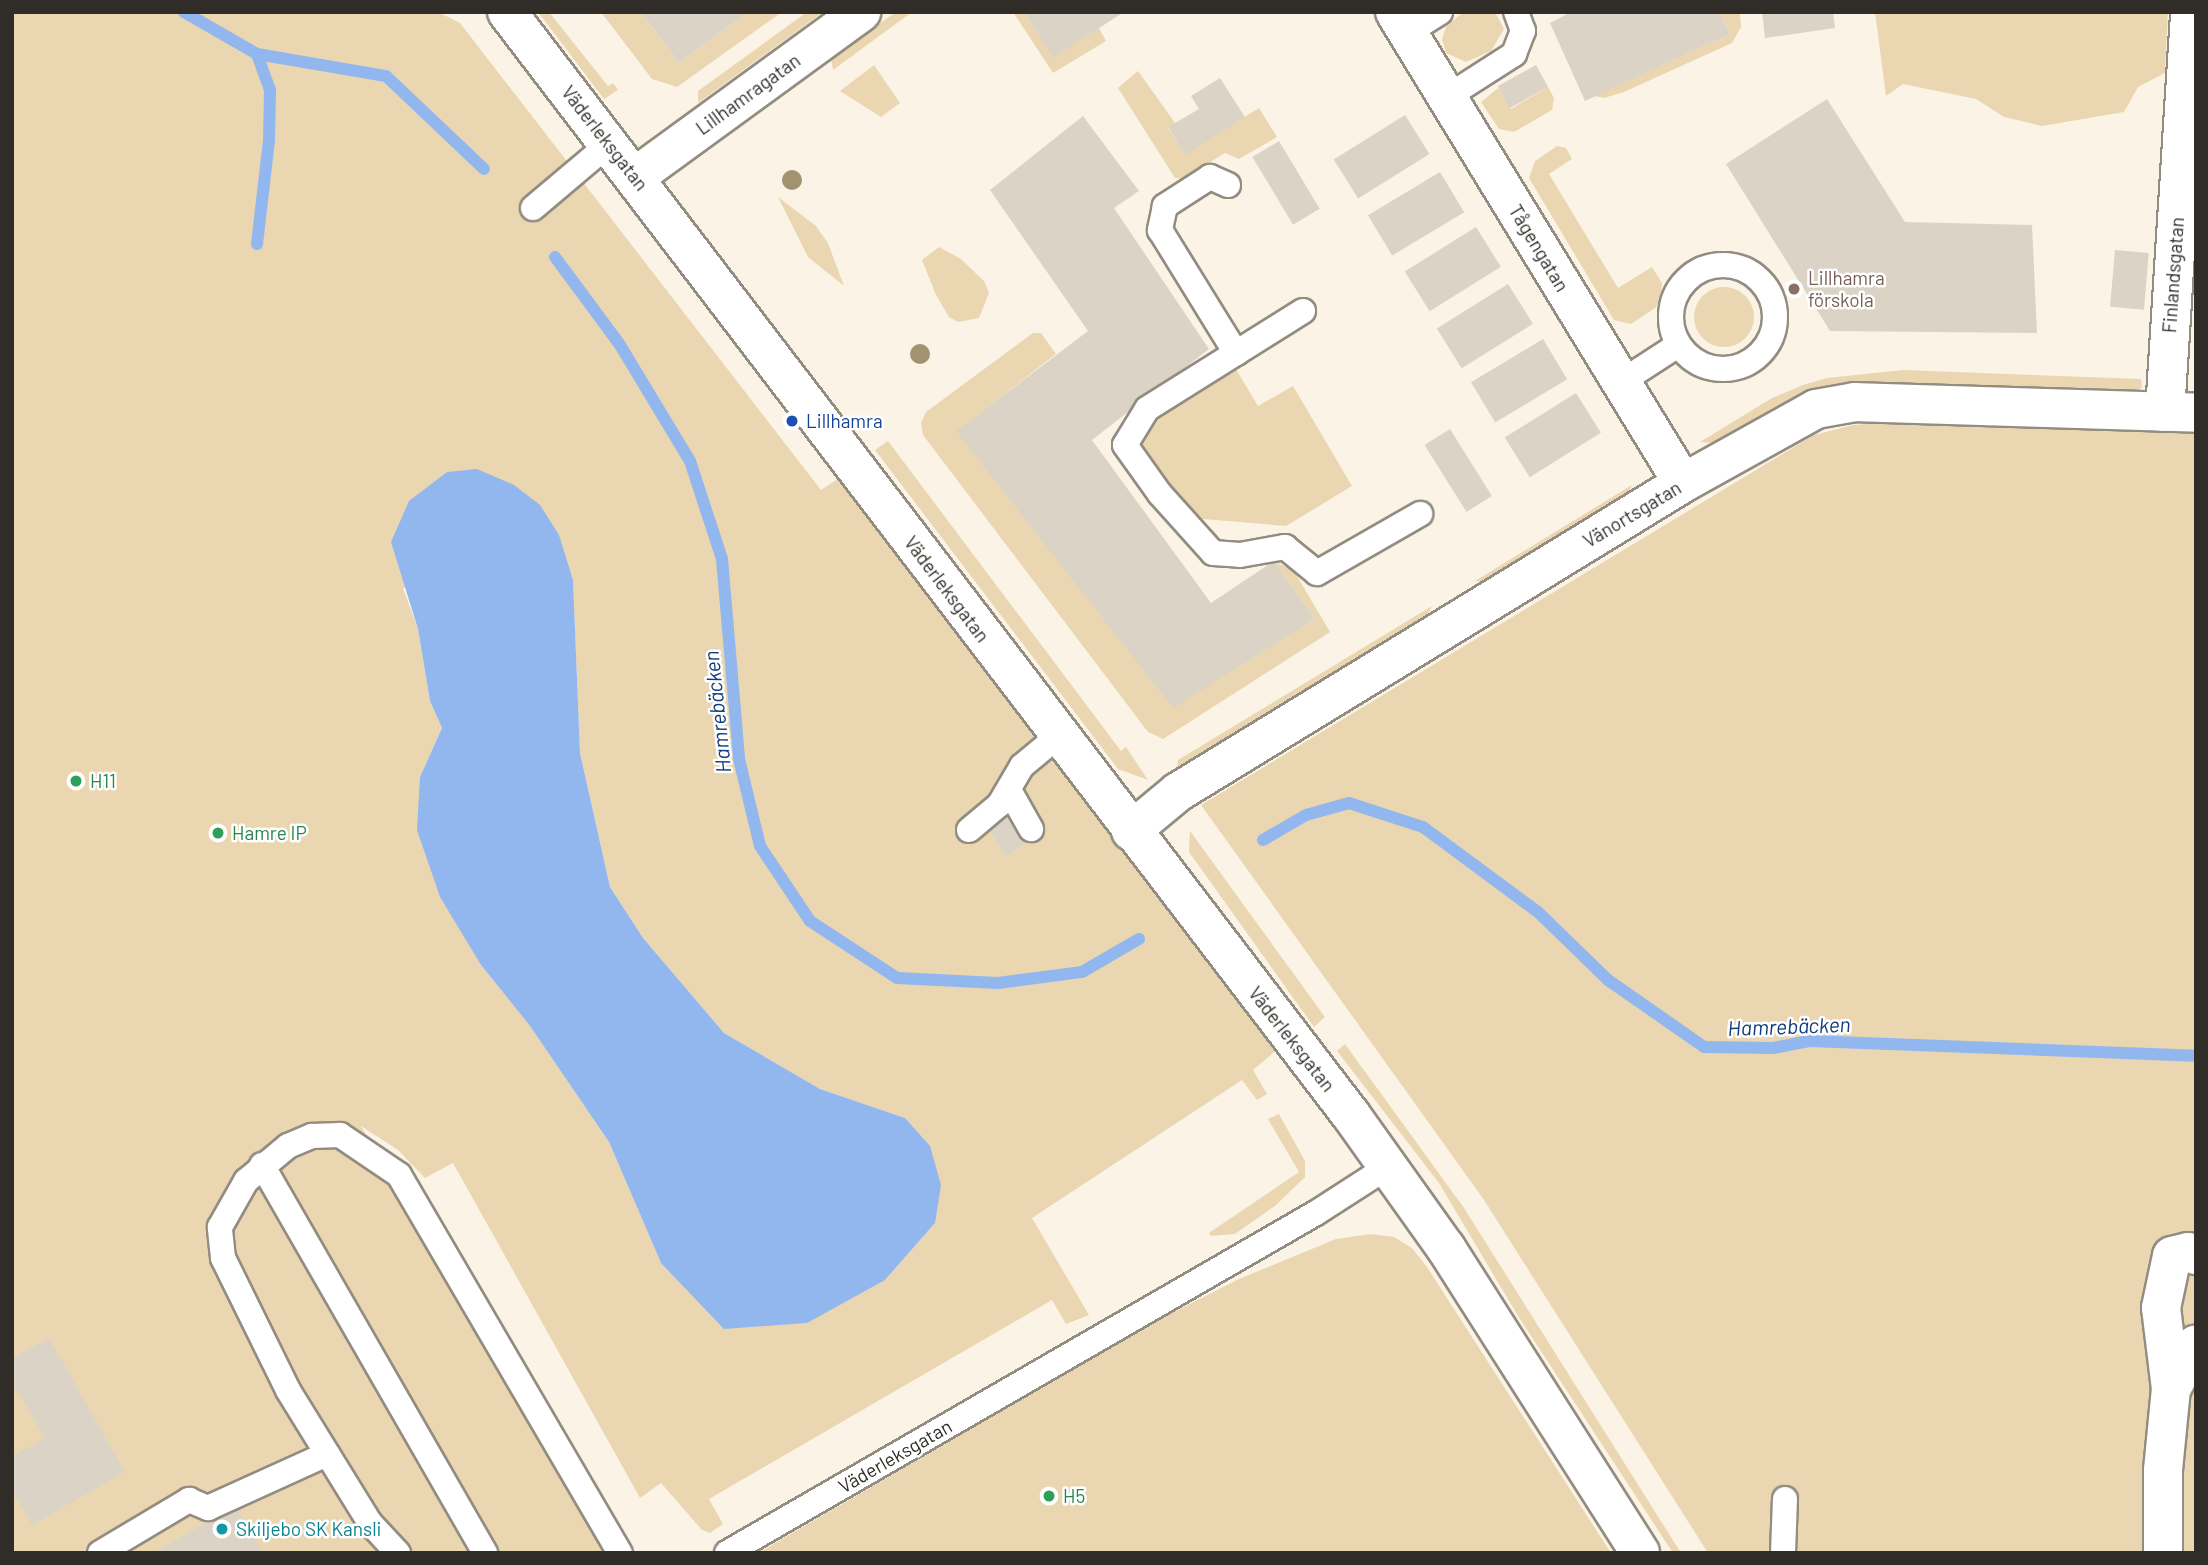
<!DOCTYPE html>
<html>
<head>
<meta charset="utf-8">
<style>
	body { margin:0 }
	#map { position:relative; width:2208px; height:1565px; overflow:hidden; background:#fbf4e6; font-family:Barlow,sans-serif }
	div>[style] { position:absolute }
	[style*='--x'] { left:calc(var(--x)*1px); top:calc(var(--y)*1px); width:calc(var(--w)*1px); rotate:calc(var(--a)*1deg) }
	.green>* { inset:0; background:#ead6b1 }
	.round { border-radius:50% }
	.water>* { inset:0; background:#92b7ef }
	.stream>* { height:12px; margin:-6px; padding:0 6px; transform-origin:6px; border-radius:6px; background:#92b7ef }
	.building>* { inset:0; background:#dbd4c6; transform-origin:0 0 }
	.roads { filter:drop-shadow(2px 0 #938c80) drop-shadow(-2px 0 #938c80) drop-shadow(0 2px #938c80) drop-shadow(0 -2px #938c80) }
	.service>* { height:24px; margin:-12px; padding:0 12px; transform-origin:12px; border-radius:12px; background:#fff }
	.service>.ring { margin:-12px; padding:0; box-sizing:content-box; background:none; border:24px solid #fff; border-radius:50% }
	.minor>* { height:38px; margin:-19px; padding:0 19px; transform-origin:19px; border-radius:19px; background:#fff }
	.tertiary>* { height:38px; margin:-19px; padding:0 19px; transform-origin:19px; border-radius:19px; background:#fff }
	.trees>* { width:20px; height:20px; margin:-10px; border-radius:50%; background:#a29270 }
	.dots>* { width:19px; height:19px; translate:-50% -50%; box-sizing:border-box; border:4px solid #fff; border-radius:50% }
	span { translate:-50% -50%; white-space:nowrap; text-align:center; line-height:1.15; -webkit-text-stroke:5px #fff; paint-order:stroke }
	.street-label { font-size:19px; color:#302d28 }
	.education-label { font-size:19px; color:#785e54 }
	.left { translate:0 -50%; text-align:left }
	.transit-label { font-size:19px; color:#164399 }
	.leisure-label { font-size:19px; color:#27864d }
	.culture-label { font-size:19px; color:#0d838f }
	.water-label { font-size:21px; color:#0e3c7c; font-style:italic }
	.frame { position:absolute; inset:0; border:14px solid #302d28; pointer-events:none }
</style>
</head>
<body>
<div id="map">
	<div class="green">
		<div style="clip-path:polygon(evenodd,12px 12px,438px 12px,460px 23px,821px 490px,841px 477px,1279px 1048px,1253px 1070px,1267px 1094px,1257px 1100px,1242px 1080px,1032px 1218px,1089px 1315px,1066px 1324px,1052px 1300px,709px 1499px,723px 1524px,710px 1533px,702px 1530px,661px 1483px,640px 1498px,453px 1163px,425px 1178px,398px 1150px,361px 1126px,605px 1553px,12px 1553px,12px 12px,573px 580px,580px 753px,610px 887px,643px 938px,724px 1033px,820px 1089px,905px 1118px,935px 1223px,885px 1280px,661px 1263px,609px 1142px,530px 1026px,481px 965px,420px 777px,442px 728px,430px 701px,418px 629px,403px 588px,573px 580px)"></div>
		<div style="clip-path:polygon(538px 12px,549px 12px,608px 86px,613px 83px,618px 90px,604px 99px)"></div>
		<div style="clip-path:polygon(601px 12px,641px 12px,679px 63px,748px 12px,782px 12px,677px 87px,652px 79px)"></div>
		<div style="clip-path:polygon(807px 12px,823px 12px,698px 103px,698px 91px)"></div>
		<div style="clip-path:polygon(896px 12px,912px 12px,833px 70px,831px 58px)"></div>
		<div style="clip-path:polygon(1013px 12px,1024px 12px,1053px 57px,1099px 28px,1106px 41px,1053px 73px)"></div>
		<div style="clip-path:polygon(1463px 12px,1495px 12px,1504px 29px,1491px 51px,1466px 62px,1446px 53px,1442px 39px,1446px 27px)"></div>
		<div style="clip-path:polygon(1720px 12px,1740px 12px,1741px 27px,1732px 43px,1624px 92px,1604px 98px,1595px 96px,1730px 34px)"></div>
		<div style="clip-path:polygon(1875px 12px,2168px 12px,2165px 73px,2138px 87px,2124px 112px,2042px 126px,2004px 117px,1976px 99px,1903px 84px,1886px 96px)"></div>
		<div style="clip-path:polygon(874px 65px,900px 103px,881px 117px,840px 91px)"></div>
		<div style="clip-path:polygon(1138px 71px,1175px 123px,1168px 128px,1185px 154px,1259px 108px,1277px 137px,1239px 159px,1225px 153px,1183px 179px,1175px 178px,1118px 88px)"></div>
		<div style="clip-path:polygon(1548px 87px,1554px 98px,1552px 110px,1514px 132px,1499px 129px,1481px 102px,1498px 88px,1511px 109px)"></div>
		<div style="clip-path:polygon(1557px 146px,1566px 148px,1572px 159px,1549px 174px,1618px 288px,1652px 267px,1662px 283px,1661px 299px,1655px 308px,1631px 324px,1614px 320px,1529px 178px,1535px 161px)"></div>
		<div style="clip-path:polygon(778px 197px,816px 226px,828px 243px,844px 286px,808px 257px)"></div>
		<div style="clip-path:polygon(939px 247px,961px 259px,984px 281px,989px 293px,979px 318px,958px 322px,949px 317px,936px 295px,922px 260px)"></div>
		<div class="round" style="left:1694px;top:287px;width:60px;height:60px"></div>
		<div style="clip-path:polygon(1033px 333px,1041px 333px,1056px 354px,957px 431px,1173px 707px,1315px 619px,1274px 561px,1294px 571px,1330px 632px,1163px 739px,1148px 732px,923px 435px,921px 423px,926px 412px)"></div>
		<div style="clip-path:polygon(1234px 366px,1258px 406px,1293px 386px,1352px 486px,1286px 526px,1192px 518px,1138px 443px,1153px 413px)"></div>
		<div style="clip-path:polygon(1903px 370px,2141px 379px,2142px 388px,2136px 391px,1865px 384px,1796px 399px,1715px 443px,1700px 442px,1772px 398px,1803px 385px,1827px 378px)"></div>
		<div style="clip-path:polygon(1891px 422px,2196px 433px,2196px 1553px,1708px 1553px,1484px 1200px,1201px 805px,1814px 435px,1853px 425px)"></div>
		<div style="clip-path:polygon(888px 441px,1121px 751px,1126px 747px,1148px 780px,1118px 769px,875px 450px)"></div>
		<div style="clip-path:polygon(1632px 485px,1628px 496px,1488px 582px,1475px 581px)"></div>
		<div style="clip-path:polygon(1432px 606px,1426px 618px,1177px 771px,1178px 760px)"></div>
		<div style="clip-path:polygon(1190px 831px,1325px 1017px,1314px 1027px,1189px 852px)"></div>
		<div style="clip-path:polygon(1345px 1044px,1464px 1208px,1681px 1553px,1673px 1553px,1518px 1316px,1439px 1183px,1337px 1051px)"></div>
		<div style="clip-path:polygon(1279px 1114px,1305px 1161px,1305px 1177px,1275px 1206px,1235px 1234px,1211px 1236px,1209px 1233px,1299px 1172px,1268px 1119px)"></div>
		<div style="clip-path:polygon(1371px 1234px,1394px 1237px,1412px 1248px,1427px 1267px,1611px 1553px,758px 1553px,1164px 1317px,1239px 1279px,1336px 1239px)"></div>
	</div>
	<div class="water">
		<div style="clip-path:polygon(477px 469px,514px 485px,540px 505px,559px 535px,573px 580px,580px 753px,610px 887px,643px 938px,724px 1033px,820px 1089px,905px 1118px,930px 1146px,941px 1185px,935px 1223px,885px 1280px,807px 1323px,724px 1329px,661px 1263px,609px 1142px,530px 1026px,481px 965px,440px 897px,417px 830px,420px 777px,442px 728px,430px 701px,418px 629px,391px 542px,409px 501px,447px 472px)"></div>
	</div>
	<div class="stream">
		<div style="--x:184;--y:12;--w:84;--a:29.9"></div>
		<div style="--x:257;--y:54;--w:131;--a:9.7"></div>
		<div style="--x:386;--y:76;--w:135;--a:43.5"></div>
		<div style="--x:257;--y:244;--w:105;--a:-83.4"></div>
		<div style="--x:269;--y:140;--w:50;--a:-88.9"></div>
		<div style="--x:270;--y:90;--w:38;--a:-110"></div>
		<div style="--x:555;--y:257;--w:109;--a:53.5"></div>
		<div style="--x:620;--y:345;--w:135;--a:58.9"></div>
		<div style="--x:690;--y:461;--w:103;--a:71.9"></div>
		<div style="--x:722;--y:559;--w:201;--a:85.1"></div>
		<div style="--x:739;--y:759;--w:89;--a:76.4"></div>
		<div style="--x:760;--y:846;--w:90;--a:56.3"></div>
		<div style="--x:810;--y:921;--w:104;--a:33.2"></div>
		<div style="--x:897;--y:978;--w:101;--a:2.8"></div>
		<div style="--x:998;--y:983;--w:85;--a:-7.5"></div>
		<div style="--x:1082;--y:972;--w:66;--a:-30.1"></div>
		<div style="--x:1263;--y:840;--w:50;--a:-30.2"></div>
		<div style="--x:1306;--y:815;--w:45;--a:-15.6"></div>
		<div style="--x:1349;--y:803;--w:78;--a:18"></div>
		<div style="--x:1423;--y:827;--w:143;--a:36.5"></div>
		<div style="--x:1538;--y:912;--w:98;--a:44.2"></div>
		<div style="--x:1608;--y:980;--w:117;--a:34.9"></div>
		<div style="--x:1704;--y:1047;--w:69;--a:0.8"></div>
		<div style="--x:1773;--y:1048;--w:38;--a:-11"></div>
		<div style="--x:1810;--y:1041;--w:386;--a:2.2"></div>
	</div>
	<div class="building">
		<div style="clip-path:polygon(641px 12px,748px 12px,679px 63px)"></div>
		<div style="clip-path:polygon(1024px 12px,1124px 12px,1053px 58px)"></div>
		<div style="clip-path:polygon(1571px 12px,1720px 12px,1730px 34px,1585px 101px,1550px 23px)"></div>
		<div style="clip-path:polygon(1762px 12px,1833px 12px,1835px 28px,1765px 38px)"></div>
		<div style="left:1536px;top:65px;width:25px;height:44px;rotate:61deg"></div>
		<div style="clip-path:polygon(1220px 78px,1245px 117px,1185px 155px,1168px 127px,1199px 109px,1191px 96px)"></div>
		<div style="clip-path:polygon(1827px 99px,1905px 222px,2032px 225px,2037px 333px,1830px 331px,1726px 164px)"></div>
		<div style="left:1405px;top:115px;width:46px;height:84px;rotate:58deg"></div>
		<div style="clip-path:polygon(1083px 116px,1139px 191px,1114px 208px,1209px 349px,1092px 440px,1211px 603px,1274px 561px,1315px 619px,1173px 708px,956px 431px,1088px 331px,990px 190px)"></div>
		<div style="left:1279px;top:141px;width:79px;height:31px;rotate:59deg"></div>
		<div style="left:1440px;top:172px;width:47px;height:84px;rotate:59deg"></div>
		<div style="left:1476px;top:227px;width:47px;height:84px;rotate:58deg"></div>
		<div style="left:2115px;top:250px;width:34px;height:57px;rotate:5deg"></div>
		<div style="left:1508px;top:284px;width:47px;height:84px;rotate:58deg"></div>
		<div style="left:1543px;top:339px;width:47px;height:84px;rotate:59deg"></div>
		<div style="left:1576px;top:393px;width:47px;height:84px;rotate:58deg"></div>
		<div style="left:1450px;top:429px;width:79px;height:30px;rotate:58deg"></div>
		<div style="left:1011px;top:814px;width:33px;height:26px;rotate:59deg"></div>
		<div style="clip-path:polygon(49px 1338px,125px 1472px,32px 1525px,12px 1490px,12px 1457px,45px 1438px,12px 1382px,12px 1358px)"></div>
		<div style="clip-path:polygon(236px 1506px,263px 1553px,153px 1553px)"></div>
	</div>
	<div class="roads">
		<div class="service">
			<div style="--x:1407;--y:33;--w:39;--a:-32"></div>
			<div style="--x:1447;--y:97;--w:80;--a:-32.7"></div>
			<div style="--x:1514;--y:54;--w:25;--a:-69"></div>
			<div style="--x:1523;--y:31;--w:20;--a:-110"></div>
			<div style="--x:1228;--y:185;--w:20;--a:-156"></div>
			<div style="--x:1210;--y:177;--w:54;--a:147.2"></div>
			<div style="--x:1165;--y:206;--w:25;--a:102"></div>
			<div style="--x:1160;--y:230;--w:145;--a:58.3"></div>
			<div style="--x:533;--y:208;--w:101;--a:-40.2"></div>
			<div class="ring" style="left:1671px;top:265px;width:80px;height:80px"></div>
			<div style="--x:1303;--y:311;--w:184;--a:147.9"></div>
			<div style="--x:1147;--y:409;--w:42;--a:121.4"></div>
			<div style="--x:1125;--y:445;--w:60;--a:54.5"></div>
			<div style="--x:1160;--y:494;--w:79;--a:48.1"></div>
			<div style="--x:1213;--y:553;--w:27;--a:4"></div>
			<div style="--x:1240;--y:555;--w:46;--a:-10.1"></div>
			<div style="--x:1285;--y:547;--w:41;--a:39.1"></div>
			<div style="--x:1317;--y:573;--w:119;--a:-29.8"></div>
			<div style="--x:1621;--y:382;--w:68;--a:-33"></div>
			<div style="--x:1009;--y:790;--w:45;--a:60.6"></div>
			<div style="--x:969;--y:830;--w:39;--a:-40"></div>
			<div style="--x:999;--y:805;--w:45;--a:-59.5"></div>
			<div style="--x:1022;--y:766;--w:47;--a:-39.8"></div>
			<div style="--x:262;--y:1165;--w:448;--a:60.1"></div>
			<div style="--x:100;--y:1553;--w:104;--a:-30.8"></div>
			<div style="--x:189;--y:1500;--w:21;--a:23"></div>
			<div style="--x:208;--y:1508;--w:131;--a:-24.4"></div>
			<div style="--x:398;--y:1553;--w:41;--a:-133"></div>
			<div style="--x:370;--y:1523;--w:156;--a:-121.7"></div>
			<div style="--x:288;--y:1390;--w:147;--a:-116.2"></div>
			<div style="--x:223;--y:1258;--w:31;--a:-96"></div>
			<div style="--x:220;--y:1227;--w:53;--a:-60.5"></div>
			<div style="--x:246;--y:1181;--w:55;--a:-39.8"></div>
			<div style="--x:288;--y:1146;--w:26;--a:-23"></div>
			<div style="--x:312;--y:1136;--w:28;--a:-2"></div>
			<div style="--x:340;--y:1135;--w:71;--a:34.1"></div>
			<div style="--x:399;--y:1175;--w:438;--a:59.7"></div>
			<div style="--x:727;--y:1553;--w:680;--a:-30"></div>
			<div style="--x:1316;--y:1213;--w:87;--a:-32.8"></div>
			<div style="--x:1783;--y:1553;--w:54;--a:-87.9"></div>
		</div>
		<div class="minor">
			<div style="--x:1395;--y:12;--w:552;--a:58.56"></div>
			<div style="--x:635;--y:177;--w:280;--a:-36.1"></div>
			<div style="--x:2165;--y:412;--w:401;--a:-86.4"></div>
			<div style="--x:1131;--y:831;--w:61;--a:-39.7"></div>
			<div style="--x:1178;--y:792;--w:592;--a:-31.46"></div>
			<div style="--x:1683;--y:483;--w:152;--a:-29.1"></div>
			<div style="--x:1816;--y:409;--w:40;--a:-10"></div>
			<div style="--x:1855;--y:402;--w:341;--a:1.8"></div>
			<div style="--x:2171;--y:1389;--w:51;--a:-60.9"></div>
			<div style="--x:2163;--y:1553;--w:83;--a:-90"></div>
			<div style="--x:2163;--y:1470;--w:81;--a:-84.4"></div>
			<div style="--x:2171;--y:1389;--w:82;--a:-97"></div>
			<div style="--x:2161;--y:1308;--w:53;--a:-78.1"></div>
			<div style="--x:2172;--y:1256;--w:16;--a:-14"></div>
			<div style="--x:2188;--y:1252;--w:9;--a:21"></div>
		</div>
		<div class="tertiary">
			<div style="--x:507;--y:12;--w:1389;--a:52.58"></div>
			<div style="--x:1351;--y:1115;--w:163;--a:54.5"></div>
			<div style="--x:1446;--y:1248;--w:361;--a:57.5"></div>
		</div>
	</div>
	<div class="trees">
		<div style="left:792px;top:180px"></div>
		<div style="left:920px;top:354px"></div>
	</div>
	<div class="dots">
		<div style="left:1794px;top:289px;background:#8d6e63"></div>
		<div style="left:792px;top:421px;background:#1a4fb4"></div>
		<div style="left:76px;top:781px;background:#2e9e5b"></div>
		<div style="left:218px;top:833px;background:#2e9e5b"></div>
		<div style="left:1049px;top:1496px;background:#2e9e5b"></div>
		<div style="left:222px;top:1529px;background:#0f9aa8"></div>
	</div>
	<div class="street-label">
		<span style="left:748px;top:94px;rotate:-36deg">Lillhamragatan</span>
		<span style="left:605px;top:138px;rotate:52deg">Väderleksgatan</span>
		<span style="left:1539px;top:248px;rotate:59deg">Tågengatan</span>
		<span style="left:2173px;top:275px;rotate:-86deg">Finlandsgatan</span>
		<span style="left:1632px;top:514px;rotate:-31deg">Vänortsgatan</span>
		<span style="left:947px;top:589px;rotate:53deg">Väderleksgatan</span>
		<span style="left:1292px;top:1039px;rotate:52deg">Väderleksgatan</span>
		<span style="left:895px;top:1456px;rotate:-30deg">Väderleksgatan</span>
	</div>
	<div class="education-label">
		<span class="left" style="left:1808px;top:289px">Lillhamra<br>förskola</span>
	</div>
	<div class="transit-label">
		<span class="left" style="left:806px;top:421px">Lillhamra</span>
	</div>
	<div class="leisure-label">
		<span class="left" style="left:90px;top:781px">H11</span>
		<span class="left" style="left:232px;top:833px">Hamre IP</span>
		<span class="left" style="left:1063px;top:1496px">H5</span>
	</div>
	<div class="culture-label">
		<span class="left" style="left:236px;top:1529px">Skiljebo SK Kansli</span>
	</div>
	<div class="water-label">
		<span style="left:717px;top:712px;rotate:-96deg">Hamrebäcken</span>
		<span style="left:1789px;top:1026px;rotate:-2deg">Hamrebäcken</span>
	</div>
	<div class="frame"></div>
</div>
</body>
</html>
